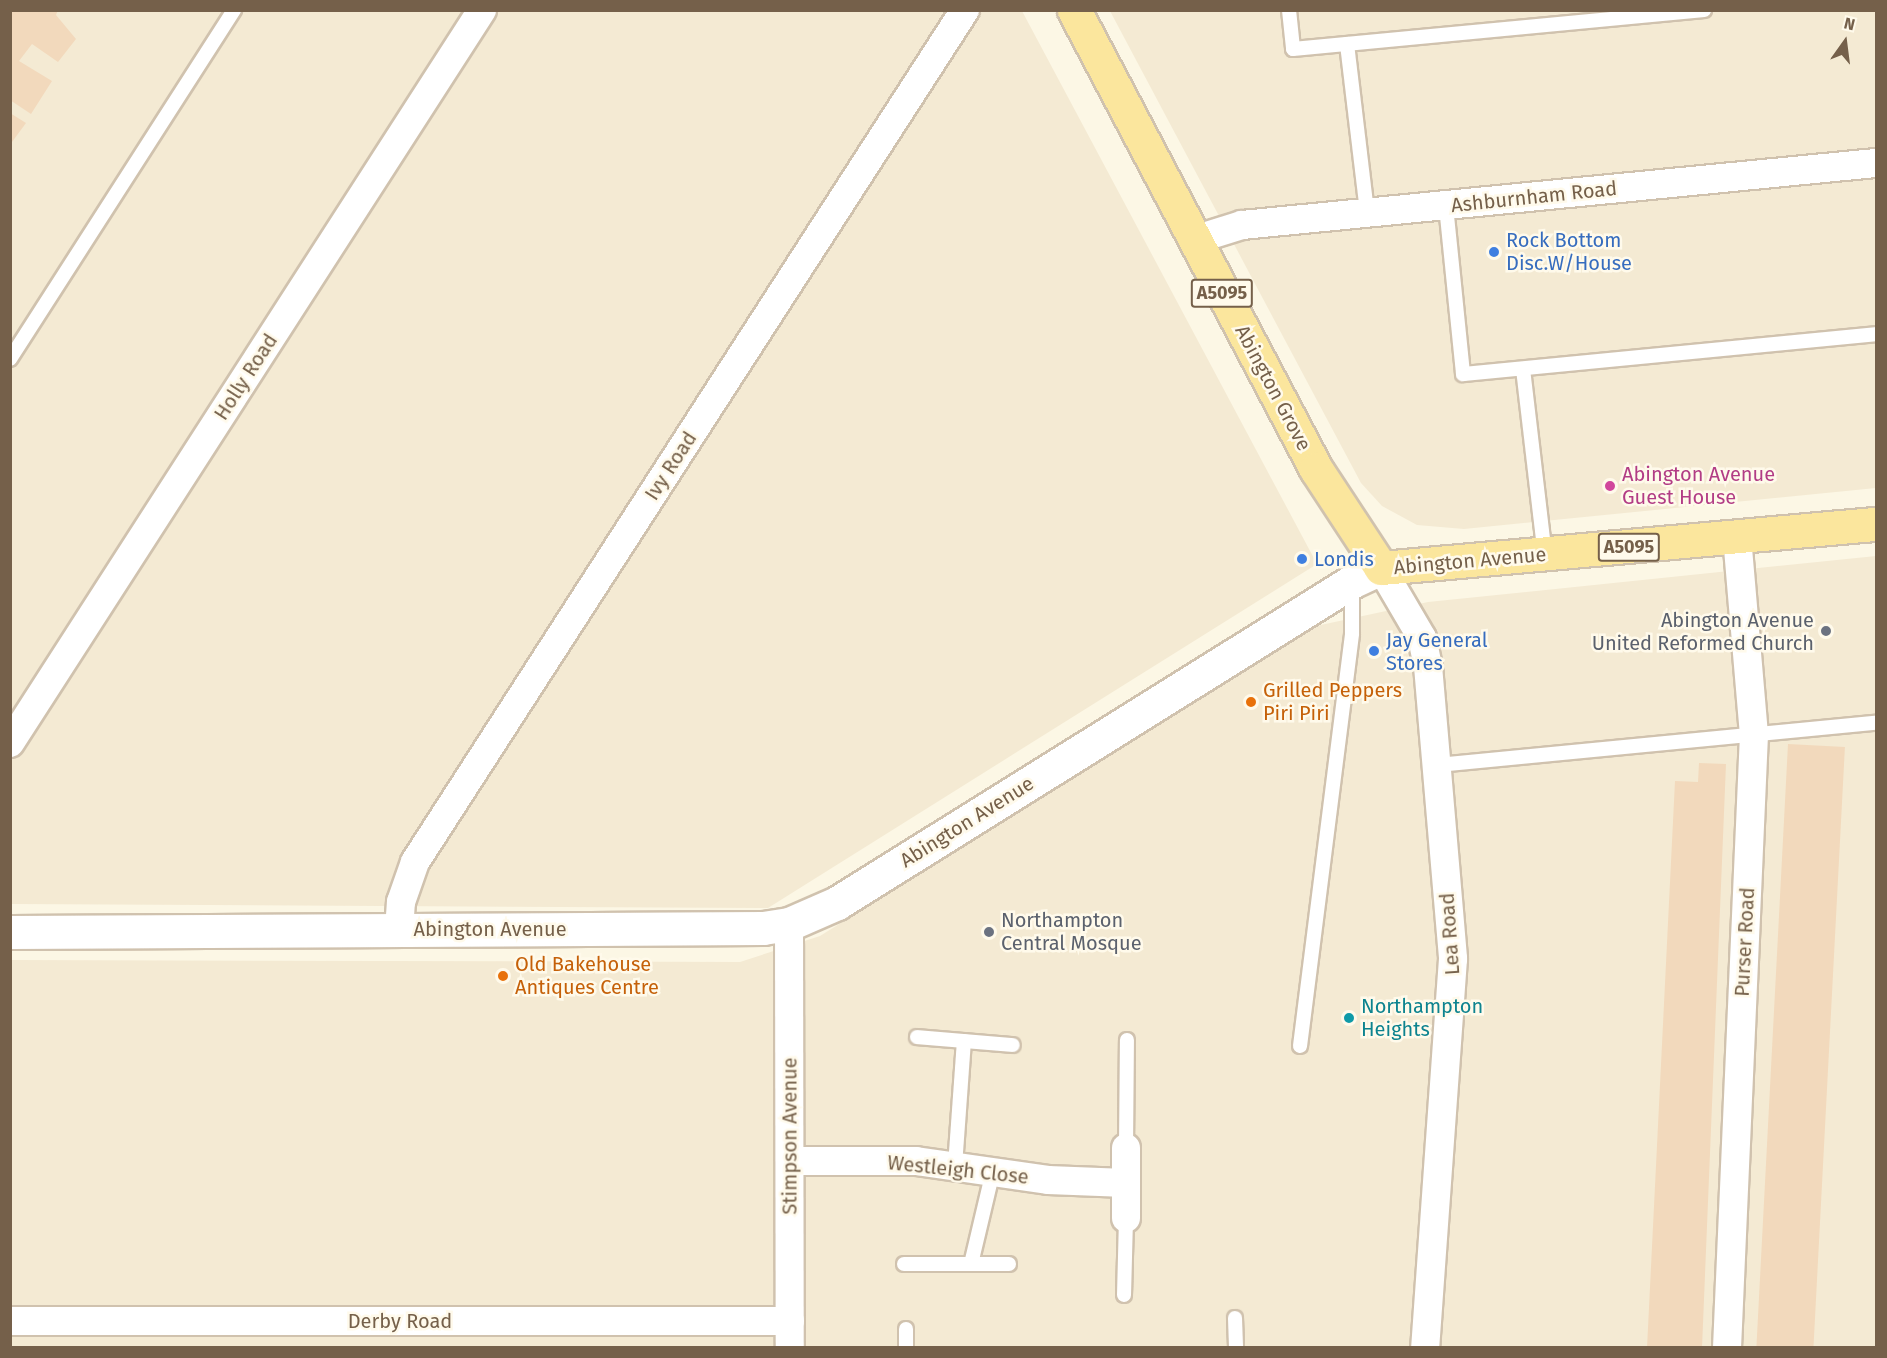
<!DOCTYPE html>
<html>
<head>
<meta charset="utf-8">
<style>
	body { margin:0 }
	#map { position:relative; width:1887px; height:1358px; overflow:hidden; background:#fcf7e5; font-family:"Fira Sans",sans-serif }
	div>[style] { position:absolute }
	[style*='--x'] { left:calc(var(--x)*1px); top:calc(var(--y)*1px); width:calc(var(--w)*1px); rotate:calc(var(--a)*1deg) }
	.residential>* { inset:0; background:#f4ead3 }
	.building>* { inset:0; background:#f2d9bc; transform-origin:0 0 }
	.roads { filter:drop-shadow(2px 0 #d0c2ae) drop-shadow(-2px 0 #d0c2ae) drop-shadow(0 2px #d0c2ae) drop-shadow(0 -2px #d0c2ae) }
	.lane>* { height:14px; margin:-7px; padding:0 7px; transform-origin:7px; border-radius:7px; background:#fff }
	.street>* { height:28px; margin:-14px; padding:0 14px; transform-origin:14px; border-radius:14px; background:#fff }
	.secondary>* { height:33px; margin:-16.5px; padding:0 16.5px; transform-origin:16.5px; border-radius:16.5px; background:#fff }
	.primary>* { height:33px; margin:-16.5px; padding:0 16.5px; transform-origin:16.5px; border-radius:16.5px; background:#fbe69d }
	.dots>* { width:16px; height:16px; translate:-50% -50%; box-sizing:border-box; border:3px solid #fffaeb; border-radius:50% }
	span { translate:-50% -50%; white-space:nowrap; text-align:center; line-height:1.15; -webkit-text-stroke:5px #fffaeb; paint-order:stroke }
	.shield-label span { padding:2px 4px; background:#fffaeb; border:2px solid; border-radius:4px; -webkit-text-stroke-width:0 }
	.shield-label { font-size:18px; color:#75604a; font-weight:700 }
	.street-label { font-size:20px; color:#75604a }
	.shop-label { font-size:20px; color:#366cbe }
	.left { translate:0 -50%; text-align:left }
	.hotel-label { font-size:20px; color:#b23c85 }
	.worship-label { font-size:20px; color:#5b616d }
	.right { translate:-100% -50%; text-align:right }
	.food-label { font-size:20px; color:#c56008 }
	.culture-label { font-size:20px; color:#0d838f }
	.frame { position:absolute; inset:0; border:12px solid #75604a; pointer-events:none }
	.north { position:absolute; left:1815px; top:12px; width:60px; height:60px; -webkit-text-stroke:4px #fffaeb; paint-order:stroke; rotate:14deg; font-size:16px; font-weight:700; line-height:24px; text-align:center; color:#75604a }
	.north::after { content:''; display:block; margin:auto; width:21px; height:27px; background:#75604a; clip-path:polygon(50% 0,100% 100%,50% 72%,0 100%) }
</style>
</head>
<body>
<div id="map">
	<div class="residential">
		<div style="clip-path:polygon(11px 11px,1022px 11px,1317px 564px,768px 908px,11px 904px)"></div>
		<div style="clip-path:polygon(1110px 11px,1876px 11px,1876px 488px,1464px 529px,1417px 525px,1382px 506px,1361px 483px)"></div>
		<div style="clip-path:polygon(1876px 556px,1876px 1347px,11px 1348px,11px 960px,740px 962px,820px 936px,1316px 626px,1428px 602px)"></div>
	</div>
	<div class="building">
		<div style="clip-path:polygon(10px 10px,58px 10px,56px 15px,76px 39px,58px 62px,32px 44px,19px 61px,52px 81px,31px 114px,10px 100px)"></div>
		<div style="clip-path:polygon(10px 113px,26px 123px,12px 142px,10px 141px)"></div>
		<div style="left:1788px;top:744px;width:57px;height:605px;rotate:3deg"></div>
		<div style="clip-path:polygon(1699px 763px,1726px 764px,1702px 1348px,1647px 1348px,1675px 781px,1698px 782px)"></div>
	</div>
	<div class="roads">
		<div class="lane">
			<div style="--x:1289;--y:10;--w:39;--a:84"></div>
			<div style="--x:1293;--y:49;--w:413;--a:-5.4"></div>
			<div style="--x:1347;--y:44;--w:169;--a:83.2"></div>
			<div style="--x:1446;--y:206;--w:169;--a:84.2"></div>
			<div style="--x:1463;--y:374;--w:415;--a:-5.5"></div>
			<div style="--x:10;--y:359;--w:415;--a:-57.3"></div>
			<div style="--x:1523;--y:369;--w:187;--a:83.3"></div>
			<div style="--x:1437;--y:765;--w:441;--a:-5.5"></div>
			<div style="--x:917;--y:1037;--w:96;--a:4.8"></div>
			<div style="--x:1300;--y:1046;--w:416;--a:-82.8"></div>
			<div style="--x:1352;--y:633;--w:50;--a:-90"></div>
			<div style="--x:1126;--y:1148;--w:108;--a:-89.5"></div>
			<div style="--x:955;--y:1166;--w:125;--a:-85.9"></div>
			<div style="--x:904;--y:1264;--w:105;--a:0"></div>
			<div style="--x:971;--y:1264;--w:96;--a:-76.7"></div>
			<div style="--x:1124;--y:1295;--w:77;--a:-88.5"></div>
			<div style="--x:1235;--y:1318;--w:30;--a:88"></div>
			<div style="--x:906;--y:1329;--w:19;--a:90"></div>
		</div>
		<div class="street">
			<div style="--x:1194;--y:240;--w:50;--a:-17.4"></div>
			<div style="--x:1242;--y:225;--w:637;--a:-5.59"></div>
			<div style="--x:1381;--y:568;--w:81;--a:59.6"></div>
			<div style="--x:1422;--y:638;--w:29;--a:78"></div>
			<div style="--x:1428;--y:666;--w:294;--a:85.1"></div>
			<div style="--x:1453;--y:959;--w:390;--a:94.1"></div>
			<div style="--x:10;--y:743;--w:872;--a:-57.22"></div>
			<div style="--x:789;--y:924;--w:424;--a:89.9"></div>
			<div style="--x:399;--y:930;--w:28;--a:-86"></div>
			<div style="--x:401;--y:902;--w:42;--a:-70.7"></div>
			<div style="--x:415;--y:862;--w:1014;--a:-57.16"></div>
			<div style="--x:790;--y:1161;--w:126;--a:0"></div>
			<div style="--x:916;--y:1161;--w:133;--a:8.2"></div>
			<div style="--x:1048;--y:1180;--w:78;--a:2.2"></div>
			<div style="--x:1126;--y:1218;--w:70;--a:-90"></div>
			<div style="--x:10;--y:1321;--w:780;--a:0"></div>
			<div style="--x:1727;--y:1348;--w:614;--a:-87.48"></div>
			<div style="--x:1754;--y:735;--w:198;--a:-94.9"></div>
		</div>
		<div class="secondary">
			<div style="--x:10;--y:932;--w:753;--a:-0.3"></div>
			<div style="--x:763;--y:928;--w:26;--a:-9"></div>
			<div style="--x:789;--y:924;--w:52;--a:-23.6"></div>
			<div style="--x:837;--y:903;--w:608;--a:-31.97"></div>
			<div style="--x:1353;--y:581;--w:31;--a:-25"></div>
		</div>
		<div class="primary">
			<div style="--x:1074;--y:10;--w:519;--a:62.2"></div>
			<div style="--x:1316;--y:469;--w:118;--a:56.7"></div>
			<div style="--x:1381;--y:568;--w:497;--a:-5.1"></div>
		</div>
	</div>
	<div class="dots">
		<div style="left:1494px;top:252px;background:#3f7fe0"></div>
		<div style="left:1610px;top:486px;background:#d1479c"></div>
		<div style="left:1302px;top:559px;background:#3f7fe0"></div>
		<div style="left:1826px;top:631px;background:#6b7280"></div>
		<div style="left:1374px;top:651px;background:#3f7fe0"></div>
		<div style="left:1251px;top:702px;background:#e8710a"></div>
		<div style="left:989px;top:932px;background:#6b7280"></div>
		<div style="left:503px;top:976px;background:#e8710a"></div>
		<div style="left:1349px;top:1018px;background:#0f9aa8"></div>
	</div>
	<div class="shield-label">
		<span style="left:1222px;top:293px">A5095</span>
		<span style="left:1629px;top:547px">A5095</span>
	</div>
	<div class="street-label">
		<span style="left:1534px;top:197px;rotate:-6deg">Ashburnham Road</span>
		<span style="left:246px;top:377px;rotate:-57deg">Holly Road</span>
		<span style="left:1273px;top:388px;rotate:62deg">Abington Grove</span>
		<span style="left:671px;top:466px;rotate:-57deg">Ivy Road</span>
		<span style="left:1470px;top:561px;rotate:-5deg">Abington Avenue</span>
		<span style="left:967px;top:822px;rotate:-32deg">Abington Avenue</span>
		<span style="left:490px;top:929px">Abington Avenue</span>
		<span style="left:1450px;top:934px;rotate:-94deg">Lea Road</span>
		<span style="left:1745px;top:942px;rotate:-87deg">Purser Road</span>
		<span style="left:790px;top:1136px;rotate:-90deg">Stimpson Avenue</span>
		<span style="left:958px;top:1170px;rotate:6deg">Westleigh Close</span>
		<span style="left:400px;top:1321px">Derby Road</span>
	</div>
	<div class="shop-label">
		<span class="left" style="left:1506px;top:252px">Rock Bottom<br>Disc.W/House</span>
		<span class="left" style="left:1314px;top:559px">Londis</span>
		<span class="left" style="left:1386px;top:652px">Jay General<br>Stores</span>
	</div>
	<div class="hotel-label">
		<span class="left" style="left:1622px;top:486px">Abington Avenue<br>Guest House</span>
	</div>
	<div class="worship-label">
		<span class="right" style="left:1814px;top:632px">Abington Avenue<br>United Reformed Church</span>
		<span class="left" style="left:1001px;top:932px">Northampton<br>Central Mosque</span>
	</div>
	<div class="food-label">
		<span class="left" style="left:1263px;top:702px">Grilled Peppers<br>Piri Piri</span>
		<span class="left" style="left:515px;top:976px">Old Bakehouse<br>Antiques Centre</span>
	</div>
	<div class="culture-label">
		<span class="left" style="left:1361px;top:1018px">Northampton<br>Heights</span>
	</div>
	<div class="frame"></div>
	<div class="north">N</div>
</div>
</body>
</html>
